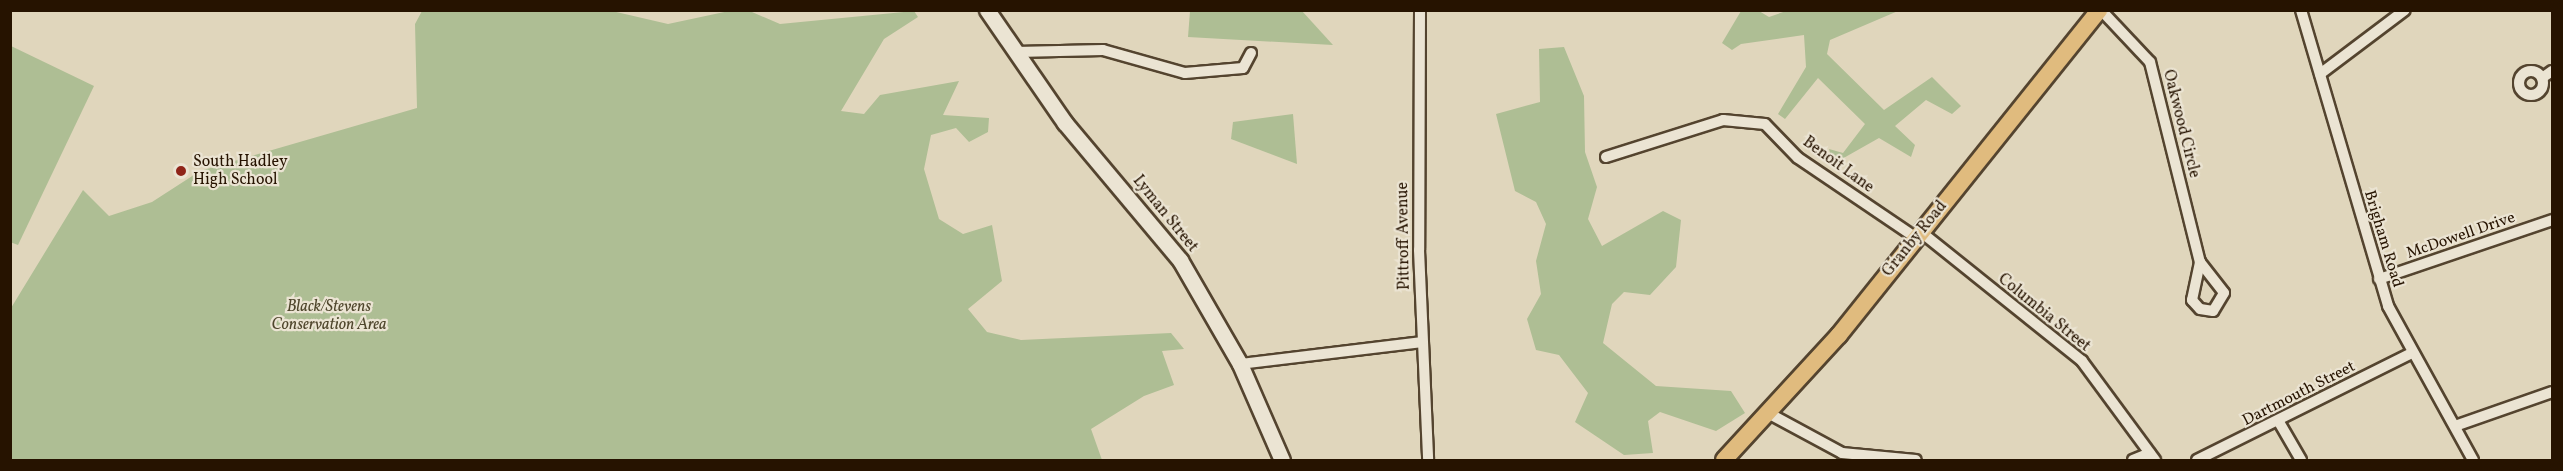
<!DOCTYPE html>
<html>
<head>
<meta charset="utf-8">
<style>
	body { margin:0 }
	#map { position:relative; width:2563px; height:471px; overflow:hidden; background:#e0d6bc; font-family:Vollkorn,serif }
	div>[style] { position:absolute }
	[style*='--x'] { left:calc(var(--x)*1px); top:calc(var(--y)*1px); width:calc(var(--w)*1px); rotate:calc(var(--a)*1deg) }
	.green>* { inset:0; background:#aebe94 }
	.roads { filter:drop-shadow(2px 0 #54442f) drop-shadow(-2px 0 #54442f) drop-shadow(0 2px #54442f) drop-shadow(0 -2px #54442f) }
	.minor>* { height:10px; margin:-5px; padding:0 5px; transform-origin:5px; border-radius:5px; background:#ebe4d3 }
	.minor>.ring { margin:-5px; padding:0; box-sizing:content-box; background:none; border:10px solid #ebe4d3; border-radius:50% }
	.secondary>* { height:15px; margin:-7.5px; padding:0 7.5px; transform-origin:7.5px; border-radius:7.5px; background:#ebe4d3 }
	.primary>* { height:16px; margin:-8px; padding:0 8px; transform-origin:8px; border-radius:8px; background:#e0bb7e }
	.dots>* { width:16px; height:16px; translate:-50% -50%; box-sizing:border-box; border:3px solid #ebe4d3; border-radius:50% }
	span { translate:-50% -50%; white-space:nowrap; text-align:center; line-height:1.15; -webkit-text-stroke:4.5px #ebe4d3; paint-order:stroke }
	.street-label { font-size:16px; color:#261300 }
	.poi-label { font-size:16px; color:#261300 }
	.left { translate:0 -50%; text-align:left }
	.park-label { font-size:16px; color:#4f462c; font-style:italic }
	.frame { position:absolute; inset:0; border:12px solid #261300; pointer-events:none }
</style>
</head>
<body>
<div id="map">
	<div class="green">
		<div style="clip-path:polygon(1789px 10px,1898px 11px,1830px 40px,1827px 54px,1884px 110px,1932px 77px,1961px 106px,1952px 114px,1926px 100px,1895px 126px,1915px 145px,1911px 157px,1879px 138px,1833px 164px,1829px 149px,1843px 153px,1865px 124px,1818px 78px,1785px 119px,1778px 114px,1806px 67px,1804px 35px,1741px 44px,1732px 50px,1722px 43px,1741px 11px,1759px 11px,1769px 17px)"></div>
		<div style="clip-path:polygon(612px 11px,668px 24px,729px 11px,752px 12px,780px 24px,914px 11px,918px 17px,884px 39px,841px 111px,864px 114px,880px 95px,959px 81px,943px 115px,989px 118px,988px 132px,969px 142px,956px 128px,931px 135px,924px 169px,939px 219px,963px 234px,992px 225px,1002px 281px,968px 309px,987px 332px,1021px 340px,1171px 333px,1184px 349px,1162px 351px,1174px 385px,1144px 396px,1091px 429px,1102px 460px,11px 460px,11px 308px,83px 190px,109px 216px,152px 202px,200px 171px,417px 108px,415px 24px,422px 11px)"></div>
		<div style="clip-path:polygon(1190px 11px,1302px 11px,1333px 45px,1188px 37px)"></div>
		<div style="clip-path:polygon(11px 46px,94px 86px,18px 245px,10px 242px)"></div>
		<div style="clip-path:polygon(1564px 47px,1584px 96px,1585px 152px,1597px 187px,1588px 219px,1602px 246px,1663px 211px,1681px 220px,1676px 267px,1650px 295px,1624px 292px,1612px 304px,1603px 343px,1656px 386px,1731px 391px,1745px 413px,1716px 431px,1660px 412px,1648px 421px,1653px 453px,1624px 455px,1575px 422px,1588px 393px,1559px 355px,1536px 350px,1527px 319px,1541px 294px,1536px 261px,1546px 224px,1536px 202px,1515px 191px,1496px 114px,1540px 102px,1539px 49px)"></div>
		<div style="clip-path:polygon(1293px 114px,1297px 164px,1231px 139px,1233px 122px)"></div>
	</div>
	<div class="roads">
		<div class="minor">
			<div style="--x:1420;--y:10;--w:240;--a:90.2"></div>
			<div style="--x:1419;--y:250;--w:210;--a:87.5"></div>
			<div style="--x:2101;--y:10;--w:71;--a:46.7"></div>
			<div style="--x:2150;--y:62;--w:206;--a:76"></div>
			<div style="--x:2301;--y:10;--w:309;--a:73.6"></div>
			<div style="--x:2388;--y:306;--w:176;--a:61.1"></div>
			<div style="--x:1016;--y:52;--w:87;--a:-1.3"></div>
			<div style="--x:1103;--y:50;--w:85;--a:15.7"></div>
			<div style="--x:1185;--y:73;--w:58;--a:-4.9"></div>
			<div style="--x:1243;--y:68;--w:17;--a:-62"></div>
			<div class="ring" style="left:2519px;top:71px;width:14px;height:14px"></div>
			<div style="--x:2320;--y:74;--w:106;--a:-37"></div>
			<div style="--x:2542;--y:78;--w:12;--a:-35"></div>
			<div style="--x:1606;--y:157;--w:123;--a:-17.5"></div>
			<div style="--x:1723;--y:120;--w:42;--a:5.4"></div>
			<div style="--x:1765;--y:124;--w:47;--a:45.9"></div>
			<div style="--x:1798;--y:158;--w:143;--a:34.1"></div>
			<div style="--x:1921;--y:232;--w:206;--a:38.7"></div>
			<div style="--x:2082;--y:361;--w:123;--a:53.6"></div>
			<div style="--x:2200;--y:262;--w:39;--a:52"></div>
			<div style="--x:2224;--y:293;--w:21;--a:121"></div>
			<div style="--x:2213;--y:311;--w:13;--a:-171"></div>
			<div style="--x:2200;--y:309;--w:12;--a:-132"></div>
			<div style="--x:2192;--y:300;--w:39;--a:-78"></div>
			<div style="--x:2379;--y:279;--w:183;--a:-18.8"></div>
			<div style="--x:1240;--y:364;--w:183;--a:-6.9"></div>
			<div style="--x:1768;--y:413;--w:84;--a:28.4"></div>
			<div style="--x:1842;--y:453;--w:74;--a:5.4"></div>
			<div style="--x:2279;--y:422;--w:44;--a:59.9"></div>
			<div style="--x:2455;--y:426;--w:103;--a:-19.3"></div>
			<div style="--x:2133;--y:460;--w:18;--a:-22"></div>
			<div style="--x:2197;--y:460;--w:240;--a:-26.5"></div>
		</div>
		<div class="secondary">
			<div style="--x:987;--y:10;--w:137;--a:55.4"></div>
			<div style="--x:1065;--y:123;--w:179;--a:50"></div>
			<div style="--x:1180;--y:260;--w:120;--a:60"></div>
			<div style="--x:1240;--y:364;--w:105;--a:66.4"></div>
		</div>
		<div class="primary">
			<div style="--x:1724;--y:460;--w:170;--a:-47.4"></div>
			<div style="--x:1839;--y:335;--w:416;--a:-51.3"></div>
		</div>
	</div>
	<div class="dots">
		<div style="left:181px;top:171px;background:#8f2418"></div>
	</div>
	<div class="street-label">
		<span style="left:2181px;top:124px;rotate:76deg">Oakwood Circle</span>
		<span style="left:1838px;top:165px;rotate:36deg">Benoit Lane</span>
		<span style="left:1165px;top:214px;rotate:51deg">Lyman Street</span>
		<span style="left:1404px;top:236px;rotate:-91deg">Pittroff Avenue</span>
		<span style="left:2461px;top:236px;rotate:-19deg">McDowell Drive</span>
		<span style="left:1915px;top:239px;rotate:-51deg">Granby Road</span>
		<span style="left:2383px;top:239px;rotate:73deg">Brigham Road</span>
		<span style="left:2044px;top:313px;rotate:39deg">Columbia Street</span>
		<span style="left:2299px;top:394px;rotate:-27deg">Dartmouth Street</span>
	</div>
	<div class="poi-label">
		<span class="left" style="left:193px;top:171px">South Hadley<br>High School</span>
	</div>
	<div class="park-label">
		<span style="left:329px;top:316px">Black/Stevens<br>Conservation Area</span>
	</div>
	<div class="frame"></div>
</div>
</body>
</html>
